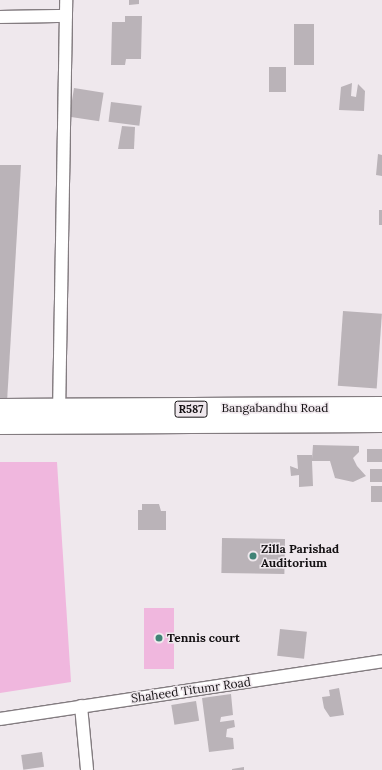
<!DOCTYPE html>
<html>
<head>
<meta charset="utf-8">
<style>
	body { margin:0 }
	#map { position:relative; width:382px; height:770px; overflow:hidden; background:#efe8ed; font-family:Lora,serif }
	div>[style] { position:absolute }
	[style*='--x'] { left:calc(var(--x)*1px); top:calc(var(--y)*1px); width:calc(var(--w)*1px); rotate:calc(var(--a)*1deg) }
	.green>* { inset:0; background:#f0b7de; transform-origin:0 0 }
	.building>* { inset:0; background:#bab3b8; transform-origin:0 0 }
	.roads { filter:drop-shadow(1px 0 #837c80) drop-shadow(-1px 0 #837c80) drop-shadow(0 1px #837c80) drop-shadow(0 -1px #837c80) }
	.minor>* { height:12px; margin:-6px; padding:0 6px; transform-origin:6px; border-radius:6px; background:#fff }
	.primary>* { height:20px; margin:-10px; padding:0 10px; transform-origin:10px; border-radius:10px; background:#fff }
	.dots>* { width:11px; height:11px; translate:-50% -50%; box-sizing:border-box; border:2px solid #efe8ed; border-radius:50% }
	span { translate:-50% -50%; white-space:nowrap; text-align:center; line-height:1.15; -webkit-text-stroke:3px #efe8ed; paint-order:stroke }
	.shield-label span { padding:1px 3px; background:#efe8ed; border:1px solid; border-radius:3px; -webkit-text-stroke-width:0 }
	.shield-label { font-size:11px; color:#141113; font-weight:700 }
	.street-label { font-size:12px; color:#141113 }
	.poi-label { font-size:12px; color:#141113; font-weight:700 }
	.left { translate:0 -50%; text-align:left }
</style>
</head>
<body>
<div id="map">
	<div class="green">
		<div style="clip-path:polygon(0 462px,57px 462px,71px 682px,0 693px)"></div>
		<div style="left:144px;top:608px;width:30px;height:61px"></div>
	</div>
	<div class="building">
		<div style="clip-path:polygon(129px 0,139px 0,139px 4px,129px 5px)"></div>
		<div style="clip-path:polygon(125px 16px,142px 16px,141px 59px,126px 59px,125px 65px,111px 65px,112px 22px,125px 22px)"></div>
		<div style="left:294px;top:24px;width:20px;height:41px"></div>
		<div style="left:269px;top:67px;width:17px;height:25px"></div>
		<div style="clip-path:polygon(352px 83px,351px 96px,356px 97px,358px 84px,365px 91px,364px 111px,339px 110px,341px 87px)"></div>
		<div style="left:74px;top:88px;width:30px;height:29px;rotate:9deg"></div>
		<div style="left:111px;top:102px;width:31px;height:20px;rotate:7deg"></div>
		<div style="clip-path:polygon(122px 126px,135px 127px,134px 149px,118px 149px)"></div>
		<div style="clip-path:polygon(378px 154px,382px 155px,382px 176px,376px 175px)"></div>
		<div style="clip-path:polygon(0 165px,21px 165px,7px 402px,0 402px)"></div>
		<div style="left:379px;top:210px;width:3px;height:15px"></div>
		<div style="left:343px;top:311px;width:39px;height:75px;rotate:4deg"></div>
		<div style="clip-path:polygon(313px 445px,359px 446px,359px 452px,353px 458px,357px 466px,366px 476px,353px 482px,335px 478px,330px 461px,312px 461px,313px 486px,299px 487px,299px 475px,291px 476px,290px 466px,298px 469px,297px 455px,312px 455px,312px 459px)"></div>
		<div style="left:382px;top:449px;width:13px;height:15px;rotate:90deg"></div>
		<div style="left:370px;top:469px;width:12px;height:13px"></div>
		<div style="left:382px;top:486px;width:16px;height:11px;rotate:90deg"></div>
		<div style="clip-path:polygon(142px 504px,159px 504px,161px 511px,166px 511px,166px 530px,138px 530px,138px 510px,142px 510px)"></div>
		<div style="left:222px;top:538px;width:63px;height:35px;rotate:1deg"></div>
		<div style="left:280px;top:629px;width:27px;height:27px;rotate:6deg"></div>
		<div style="clip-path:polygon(339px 688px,344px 715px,330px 717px,324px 708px,322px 697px,330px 696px,329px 690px)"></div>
		<div style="clip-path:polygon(231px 694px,233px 715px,221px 717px,220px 722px,234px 720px,235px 727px,227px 729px,226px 737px,233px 738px,234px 749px,209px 752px,202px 698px)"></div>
		<div style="left:196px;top:701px;width:20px;height:25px;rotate:81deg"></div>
		<div style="left:42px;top:752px;width:15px;height:21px;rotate:82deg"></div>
		<div style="clip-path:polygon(244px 767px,244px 770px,232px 770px,232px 769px)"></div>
	</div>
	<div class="roads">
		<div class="minor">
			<div style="--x:0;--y:17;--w:66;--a:-0.9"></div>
			<div style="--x:59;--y:414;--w:414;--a:-89"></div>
			<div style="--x:81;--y:706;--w:64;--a:84.6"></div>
			<div style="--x:0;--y:719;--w:386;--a:-8.6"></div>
		</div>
		<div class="primary">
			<div style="--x:0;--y:409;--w:382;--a:-0.3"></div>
			<div style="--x:0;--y:424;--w:382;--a:-0.3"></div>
		</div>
	</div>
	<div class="dots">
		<div style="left:253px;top:556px;background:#3f8376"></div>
		<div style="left:159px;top:638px;background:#3f8376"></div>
	</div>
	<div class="shield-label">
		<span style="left:191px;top:409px">R587</span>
	</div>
	<div class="street-label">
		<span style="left:275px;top:408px">Bangabandhu Road</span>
		<span style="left:191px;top:690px;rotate:-8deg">Shaheed Titumr Road</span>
	</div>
	<div class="poi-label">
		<span class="left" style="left:261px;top:556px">Zilla Parishad<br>Auditorium</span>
		<span class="left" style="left:167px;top:638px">Tennis court</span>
	</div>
</div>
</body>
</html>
